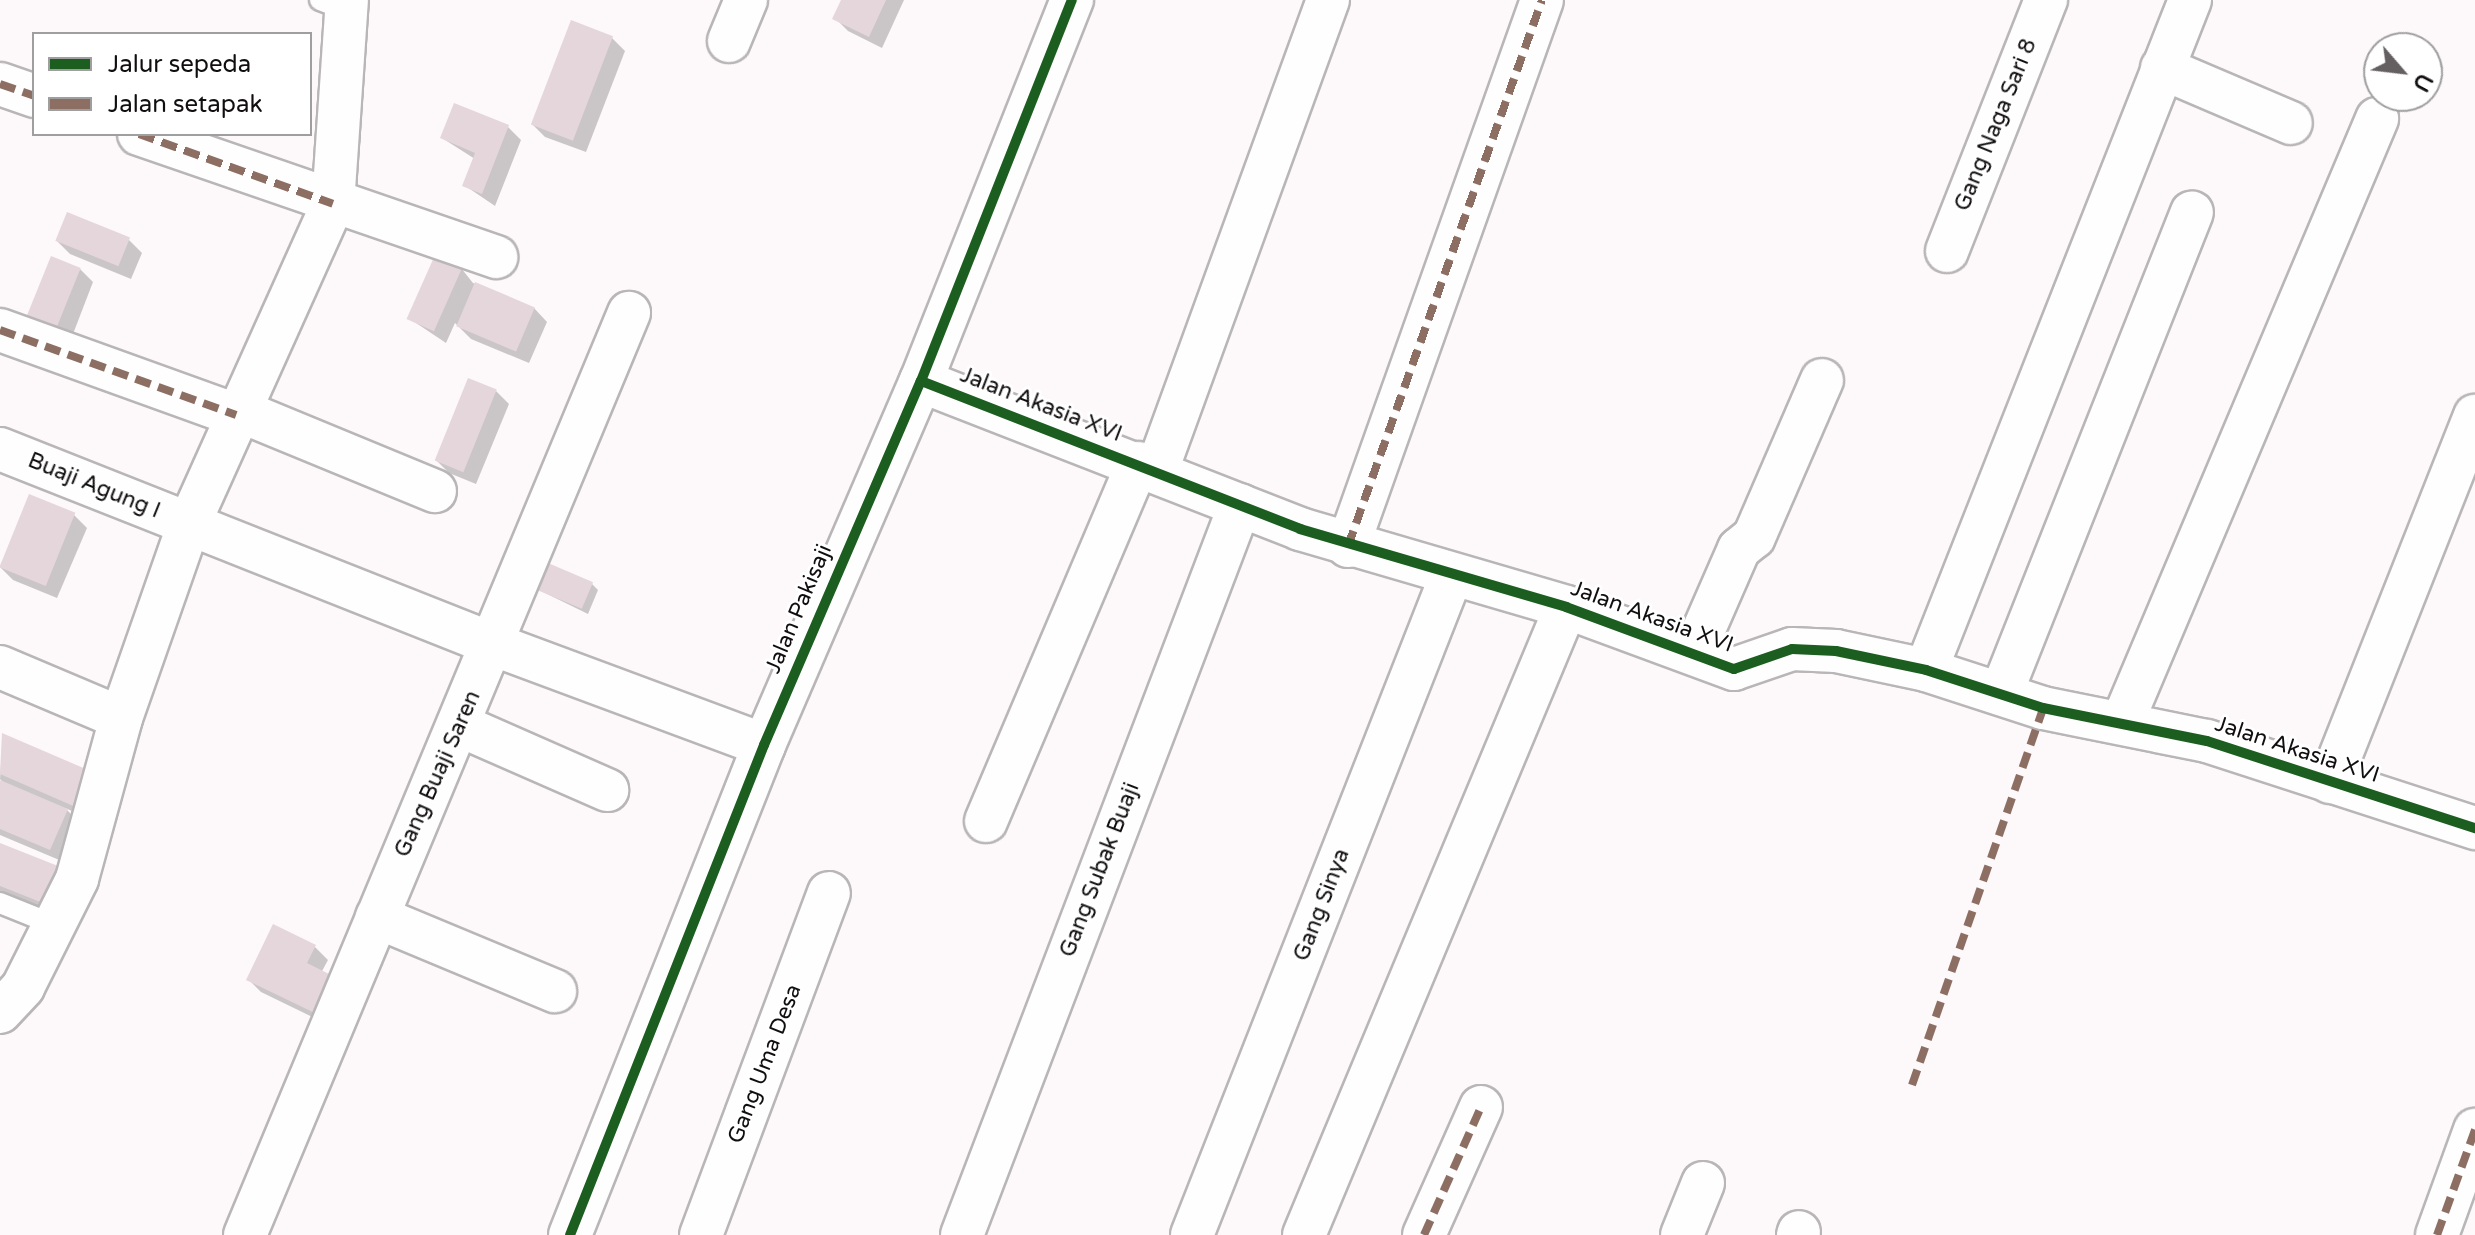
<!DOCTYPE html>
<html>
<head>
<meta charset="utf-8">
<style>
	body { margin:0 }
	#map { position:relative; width:2475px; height:1235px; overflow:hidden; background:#fdf8fa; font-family:"Varela Round",sans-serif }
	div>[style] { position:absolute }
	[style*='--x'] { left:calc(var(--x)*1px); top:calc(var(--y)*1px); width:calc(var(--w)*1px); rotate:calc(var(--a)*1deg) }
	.shadow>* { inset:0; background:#0003 }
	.building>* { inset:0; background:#e5d6db; transform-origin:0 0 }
	.roads { filter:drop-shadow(2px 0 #b9b6b7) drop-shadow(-2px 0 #b9b6b7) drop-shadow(0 2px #b9b6b7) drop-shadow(0 -2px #b9b6b7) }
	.service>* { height:20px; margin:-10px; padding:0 10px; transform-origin:10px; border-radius:10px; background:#fffefe }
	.minor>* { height:42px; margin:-21px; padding:0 21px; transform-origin:21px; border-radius:21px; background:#fffefe }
	.quiet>* { height:8px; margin-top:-4px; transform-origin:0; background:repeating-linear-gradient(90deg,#8d6e63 0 16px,transparent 0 24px) }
	.cycleway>* { height:10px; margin:-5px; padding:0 5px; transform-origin:5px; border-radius:5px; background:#1b5e20 }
	span { translate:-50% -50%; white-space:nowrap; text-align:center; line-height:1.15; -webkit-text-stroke:6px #fff; paint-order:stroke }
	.street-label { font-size:22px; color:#110e0f }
	.legend { position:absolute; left:32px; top:32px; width:280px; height:104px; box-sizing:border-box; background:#fff; border:2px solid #a09f9f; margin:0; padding:10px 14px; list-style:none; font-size:24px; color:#110e0f }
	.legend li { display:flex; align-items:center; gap:16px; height:40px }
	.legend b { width:40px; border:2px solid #a09f9f }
	.north { position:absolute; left:2363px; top:32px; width:80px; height:80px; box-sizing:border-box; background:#fff; border:2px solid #a09f9f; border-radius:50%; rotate:118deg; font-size:22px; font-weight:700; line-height:32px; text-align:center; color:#110e0f }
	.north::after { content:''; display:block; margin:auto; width:28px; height:36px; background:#646061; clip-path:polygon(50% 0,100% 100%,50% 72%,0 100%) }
</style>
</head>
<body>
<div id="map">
	<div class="shadow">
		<div style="clip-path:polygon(843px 0,904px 0,882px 48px,848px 31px,835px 18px)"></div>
		<div style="clip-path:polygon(612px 38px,625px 51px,586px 152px,545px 137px,532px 124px)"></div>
		<div style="clip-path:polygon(455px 106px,508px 127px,521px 140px,495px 206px,464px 185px,475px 159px,442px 138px)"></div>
		<div style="clip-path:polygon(129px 240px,142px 253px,131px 279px,70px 254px,57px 241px)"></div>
		<div style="clip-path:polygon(461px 268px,473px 283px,534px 308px,547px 322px,529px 363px,471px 339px,455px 323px,446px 343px,410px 319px)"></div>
		<div style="clip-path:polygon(80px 269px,93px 282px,68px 347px,40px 336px)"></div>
		<div style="clip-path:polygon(496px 391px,509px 404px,476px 484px,449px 473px,436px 460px)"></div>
		<div style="clip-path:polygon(30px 496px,74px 515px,87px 528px,57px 598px,13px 580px,0 567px)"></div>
		<div style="clip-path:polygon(592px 584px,598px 590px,588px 614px,539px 590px)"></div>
		<div style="clip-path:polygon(3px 735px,100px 823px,65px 808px,80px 823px,64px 862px,0 835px,0 782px,6px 785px,0 779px)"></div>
		<div style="clip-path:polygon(0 845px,61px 917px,0 893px)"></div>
		<div style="clip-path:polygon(314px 946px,328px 960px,321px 973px,335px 1028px,261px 992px,248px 979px)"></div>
	</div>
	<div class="building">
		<div style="clip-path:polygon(841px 0,886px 0,869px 37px,832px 19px)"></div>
		<div style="left:571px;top:20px;width:45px;height:112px;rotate:21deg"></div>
		<div style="clip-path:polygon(454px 103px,509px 125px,482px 194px,462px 186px,475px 153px,440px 138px)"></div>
		<div style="left:67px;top:212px;width:68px;height:31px;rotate:22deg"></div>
		<div style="left:435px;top:255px;width:30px;height:70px;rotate:24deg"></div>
		<div style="left:51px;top:256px;width:32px;height:72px;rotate:22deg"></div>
		<div style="left:475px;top:282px;width:65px;height:48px;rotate:23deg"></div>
		<div style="left:468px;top:378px;width:31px;height:89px;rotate:22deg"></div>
		<div style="left:29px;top:494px;width:50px;height:79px;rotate:22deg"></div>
		<div style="left:548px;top:563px;width:49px;height:29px;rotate:23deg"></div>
		<div style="clip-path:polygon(2px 733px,102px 776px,87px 812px,0 774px)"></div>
		<div style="clip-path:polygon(0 780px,68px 809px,50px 850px,0 829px)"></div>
		<div style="clip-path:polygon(0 843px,63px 868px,48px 905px,0 886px)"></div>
		<div style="clip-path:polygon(273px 924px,316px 945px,307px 963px,339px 979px,321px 1016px,246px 980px)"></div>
	</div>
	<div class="roads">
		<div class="service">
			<div style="--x:320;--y:0;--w:26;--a:21"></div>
			<div style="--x:0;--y:903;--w:59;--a:21.8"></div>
		</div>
		<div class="minor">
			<div style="--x:729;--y:41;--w:44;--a:-67.5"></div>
			<div style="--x:2162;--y:68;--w:140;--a:23.1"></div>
			<div style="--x:0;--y:84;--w:36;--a:19"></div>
			<div style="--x:139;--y:134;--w:378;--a:19"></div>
			<div style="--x:1947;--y:251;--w:270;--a:-68.5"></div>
			<div style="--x:0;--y:330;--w:251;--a:19.8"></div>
			<div style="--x:921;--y:381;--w:407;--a:21.3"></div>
			<div style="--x:1300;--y:529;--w:277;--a:16.3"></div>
			<div style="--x:1566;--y:607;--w:179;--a:20.3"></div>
			<div style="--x:1734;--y:669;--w:61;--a:-19"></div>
			<div style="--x:1792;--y:649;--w:44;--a:2.6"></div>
			<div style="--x:1836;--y:651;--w:92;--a:11.9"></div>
			<div style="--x:1926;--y:670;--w:123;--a:18"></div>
			<div style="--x:2043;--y:708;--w:167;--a:11.4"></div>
			<div style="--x:2207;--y:741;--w:282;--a:18"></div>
			<div style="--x:238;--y:410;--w:213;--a:22.4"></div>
			<div style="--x:0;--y:449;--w:532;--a:21.6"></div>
			<div style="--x:495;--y:645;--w:287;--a:20.4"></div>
			<div style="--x:1157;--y:470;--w:500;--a:-70.01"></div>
			<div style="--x:1348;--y:546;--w:579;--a:-70.44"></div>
			<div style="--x:1694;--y:652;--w:112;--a:-66.4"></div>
			<div style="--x:1739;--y:549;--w:19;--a:-39"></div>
			<div style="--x:1754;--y:537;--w:171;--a:-66.6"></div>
			<div style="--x:0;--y:667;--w:131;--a:22.9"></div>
			<div style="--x:1926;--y:670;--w:720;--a:-68.49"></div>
			<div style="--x:2001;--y:694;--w:518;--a:-68.38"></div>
			<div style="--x:2122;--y:723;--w:656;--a:-67.11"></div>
			<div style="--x:459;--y:725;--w:162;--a:23.7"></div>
			<div style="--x:2330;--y:782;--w:394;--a:-68.4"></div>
			<div style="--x:986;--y:821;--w:389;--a:-67"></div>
			<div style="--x:377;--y:917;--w:193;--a:22.6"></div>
			<div style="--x:0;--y:1012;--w:34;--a:-47"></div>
			<div style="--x:23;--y:987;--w:121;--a:-63.4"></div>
			<div style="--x:77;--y:879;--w:167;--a:-74.7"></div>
			<div style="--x:121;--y:718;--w:206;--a:-70.7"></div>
			<div style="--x:189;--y:524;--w:351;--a:-65.8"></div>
			<div style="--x:333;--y:204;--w:204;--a:-86.1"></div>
			<div style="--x:245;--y:1235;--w:999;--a:-67.39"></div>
			<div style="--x:570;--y:1235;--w:527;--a:-68.4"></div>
			<div style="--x:764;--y:745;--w:396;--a:-66.7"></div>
			<div style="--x:921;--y:381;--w:410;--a:-68.4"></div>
			<div style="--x:701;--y:1235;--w:365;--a:-69.5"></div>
			<div style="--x:962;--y:1235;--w:781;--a:-69.15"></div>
			<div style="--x:1192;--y:1235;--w:710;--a:-68.53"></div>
			<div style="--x:1304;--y:1235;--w:680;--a:-67.35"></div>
			<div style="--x:1424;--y:1235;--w:140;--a:-66"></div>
			<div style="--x:1682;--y:1235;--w:56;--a:-68"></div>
			<div style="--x:1798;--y:1235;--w:3;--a:-72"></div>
			<div style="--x:2437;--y:1235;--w:112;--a:-70.1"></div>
		</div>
	</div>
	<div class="quiet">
		<div style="--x:0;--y:84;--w:36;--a:19"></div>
		<div style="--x:139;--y:134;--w:206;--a:19.8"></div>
		<div style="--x:0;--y:330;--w:251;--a:19.8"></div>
		<div style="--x:1348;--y:546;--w:579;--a:-70.44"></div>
		<div style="--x:1912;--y:1085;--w:399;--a:-70.8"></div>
		<div style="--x:1424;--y:1235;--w:140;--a:-66"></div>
		<div style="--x:2437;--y:1235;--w:112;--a:-70.1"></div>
	</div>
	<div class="cycleway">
		<div style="--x:921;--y:381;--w:407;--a:21.3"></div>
		<div style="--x:1300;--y:529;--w:277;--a:16.3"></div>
		<div style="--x:1566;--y:607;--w:179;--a:20.3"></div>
		<div style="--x:1734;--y:669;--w:61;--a:-19"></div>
		<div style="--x:1792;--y:649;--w:44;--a:2.6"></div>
		<div style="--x:1836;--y:651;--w:92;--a:11.9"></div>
		<div style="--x:1926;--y:670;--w:123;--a:18"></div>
		<div style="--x:2043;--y:708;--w:167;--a:11.4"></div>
		<div style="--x:2207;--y:741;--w:282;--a:18"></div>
		<div style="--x:570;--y:1235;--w:527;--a:-68.4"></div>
		<div style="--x:764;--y:745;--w:396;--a:-66.7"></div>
		<div style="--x:921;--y:381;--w:410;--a:-68.4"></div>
	</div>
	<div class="street-label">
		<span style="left:1996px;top:125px;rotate:-68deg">Gang Naga Sari 8</span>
		<span style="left:1041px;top:405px;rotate:21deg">Jalan Akasia XVI</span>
		<span style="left:94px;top:486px;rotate:22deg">Buaji Agung I</span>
		<span style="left:799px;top:609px;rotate:-67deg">Jalan Pakisaji</span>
		<span style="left:1652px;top:617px;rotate:20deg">Jalan Akasia XVI</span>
		<span style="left:2297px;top:750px;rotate:18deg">Jalan Akasia XVI</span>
		<span style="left:438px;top:774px;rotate:-66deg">Gang Buaji Saren</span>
		<span style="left:1100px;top:870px;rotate:-69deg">Gang Subak Buaji</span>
		<span style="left:1322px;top:905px;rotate:-69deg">Gang Sinya</span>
		<span style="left:765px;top:1064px;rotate:-69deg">Gang Uma Desa</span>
	</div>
	<ul class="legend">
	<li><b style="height:10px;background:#1b5e20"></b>Jalur sepeda</li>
	<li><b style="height:10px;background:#8d6e63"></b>Jalan setapak</li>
	</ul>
	<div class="north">U</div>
</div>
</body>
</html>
